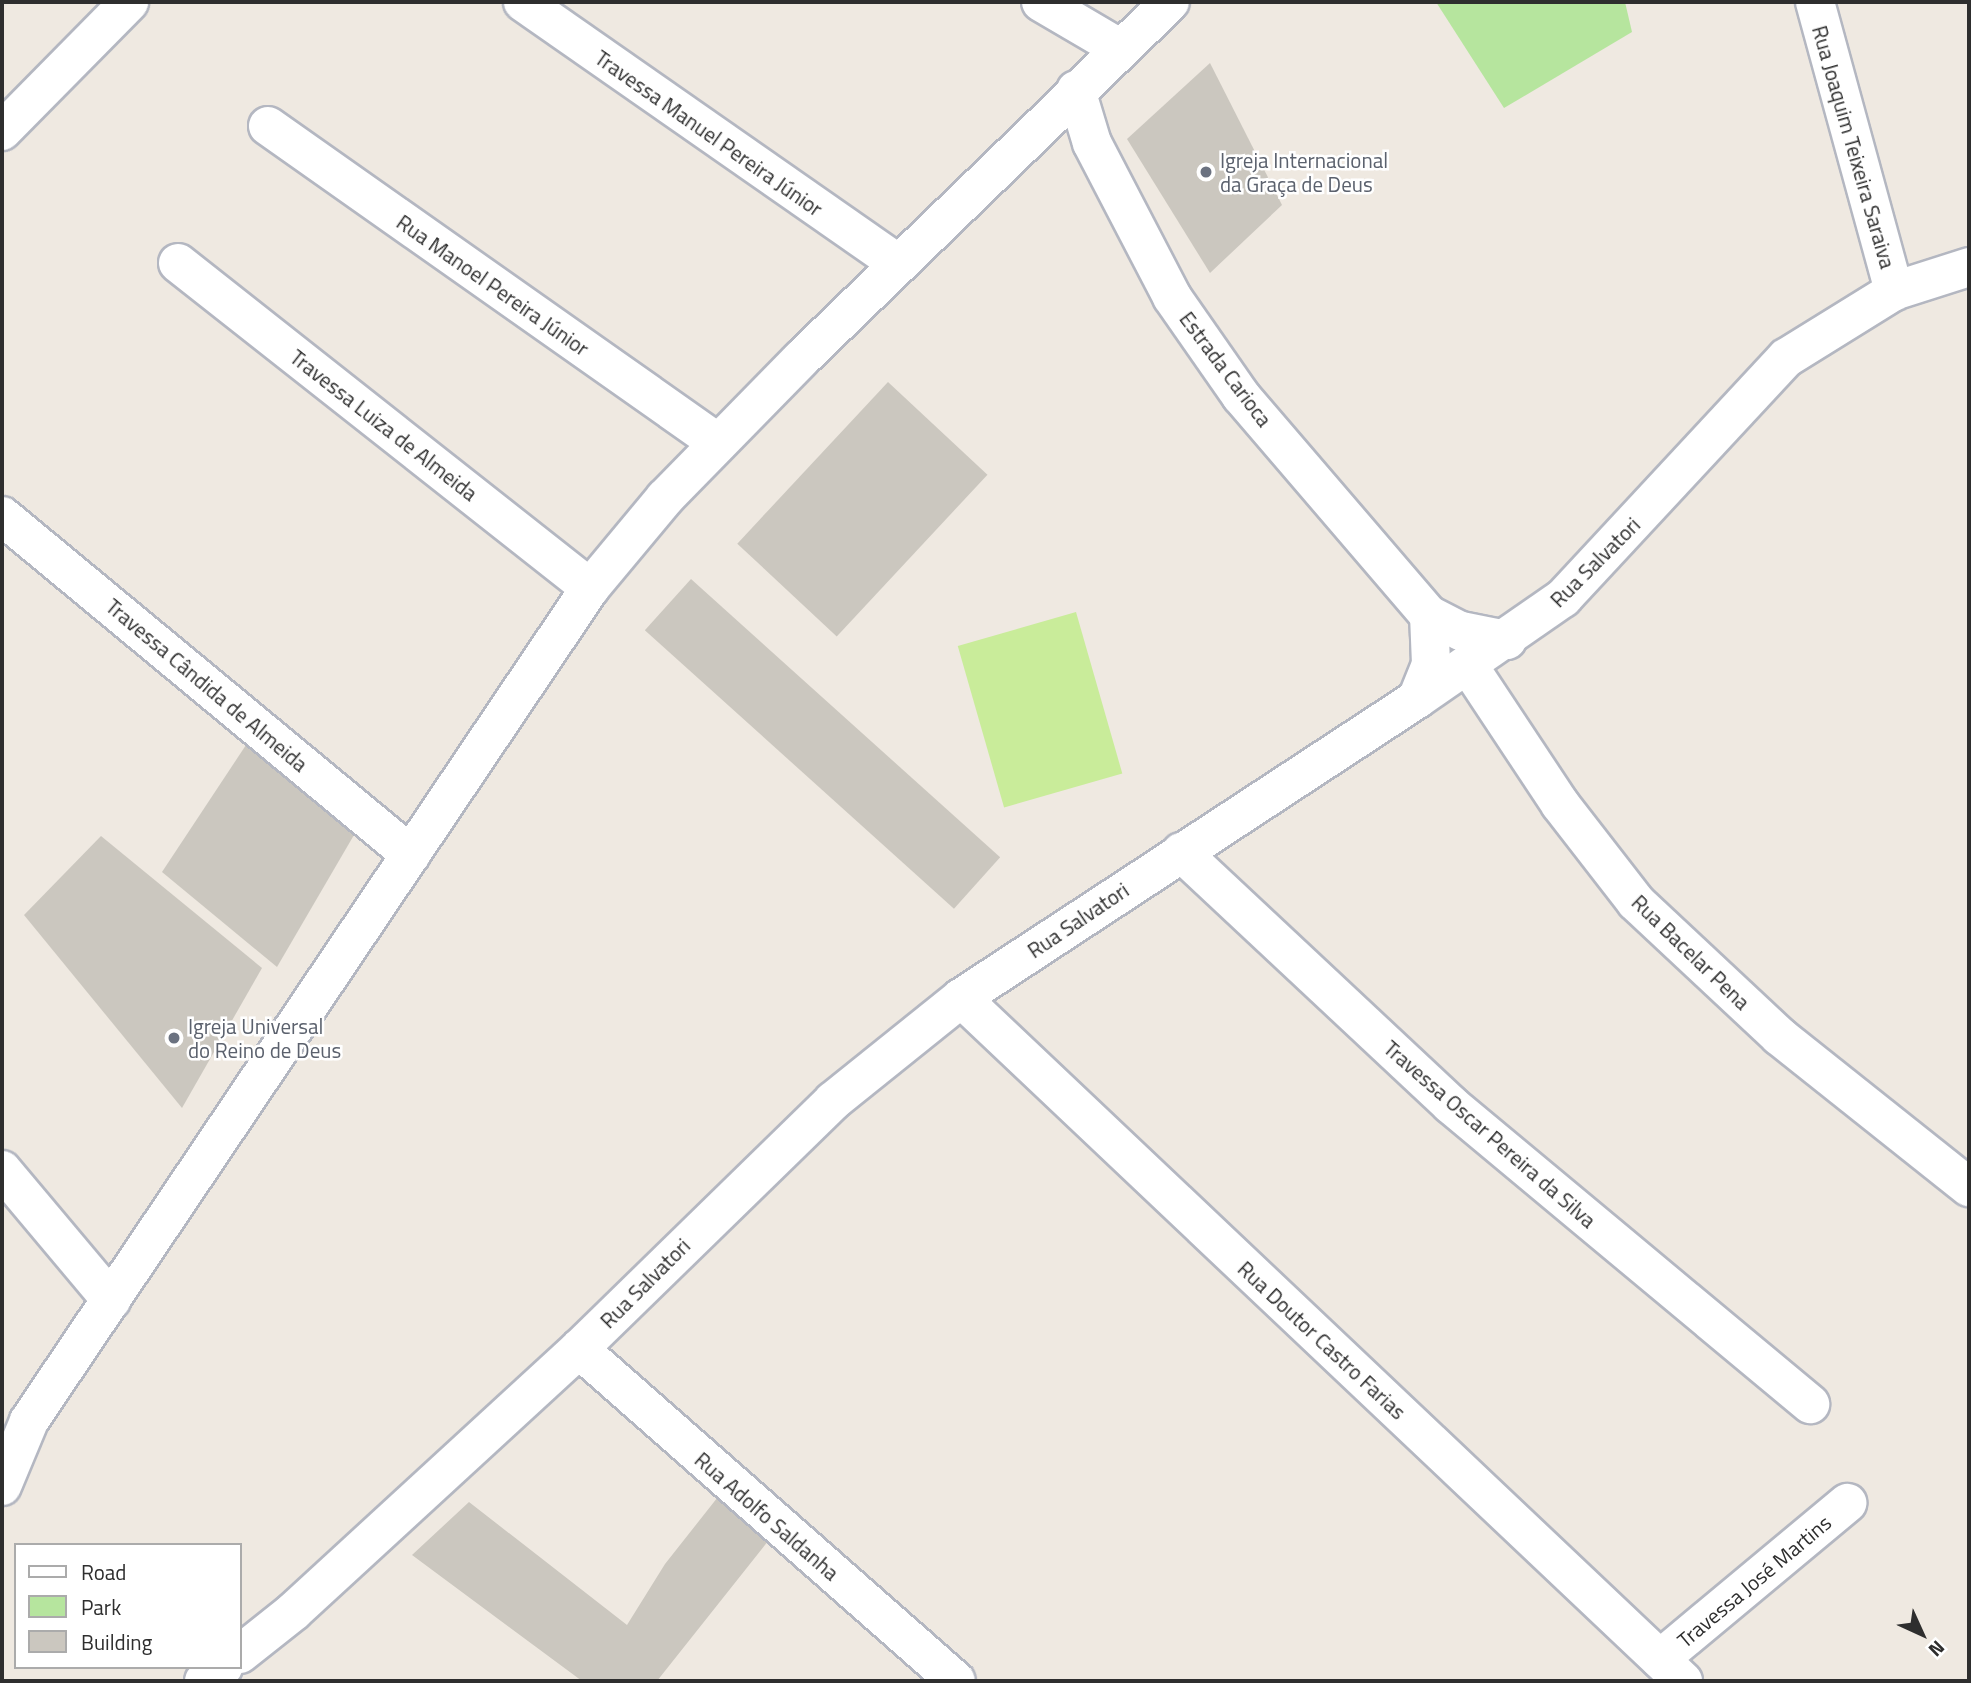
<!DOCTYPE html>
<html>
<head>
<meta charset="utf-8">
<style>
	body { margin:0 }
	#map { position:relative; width:1971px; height:1683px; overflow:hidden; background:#efe9e1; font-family:"Titillium Web",sans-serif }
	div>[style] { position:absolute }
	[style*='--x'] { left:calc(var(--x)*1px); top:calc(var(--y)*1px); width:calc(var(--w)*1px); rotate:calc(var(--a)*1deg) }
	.green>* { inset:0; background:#b6e59e }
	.pitch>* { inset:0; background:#c9ec9a; transform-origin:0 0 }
	.building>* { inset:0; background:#cbc7bf; transform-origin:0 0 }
	.roads { filter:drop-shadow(2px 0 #b4b7c1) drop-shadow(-2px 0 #b4b7c1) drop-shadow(0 2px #b4b7c1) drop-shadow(0 -2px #b4b7c1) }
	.street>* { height:38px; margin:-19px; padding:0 19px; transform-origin:19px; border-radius:19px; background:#fff }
	.secondary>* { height:38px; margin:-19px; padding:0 19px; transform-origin:19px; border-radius:19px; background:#fff }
	.dots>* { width:19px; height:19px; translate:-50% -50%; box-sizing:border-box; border:4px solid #fff; border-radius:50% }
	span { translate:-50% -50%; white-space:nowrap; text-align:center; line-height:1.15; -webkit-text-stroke:5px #fff; paint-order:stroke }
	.street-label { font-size:21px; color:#2e2e2e }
	.worship-label { font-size:21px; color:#5b616d }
	.left { translate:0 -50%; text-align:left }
	.frame { position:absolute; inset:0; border:4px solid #2e2e2e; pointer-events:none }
	.legend { position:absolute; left:14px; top:1543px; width:228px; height:126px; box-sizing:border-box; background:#fff; border:2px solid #ababab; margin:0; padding:9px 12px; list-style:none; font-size:21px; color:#2e2e2e }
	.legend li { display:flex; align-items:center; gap:14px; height:35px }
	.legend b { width:35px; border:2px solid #ababab }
	.north { position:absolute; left:1887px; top:1599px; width:70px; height:70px; -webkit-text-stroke:5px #fff; paint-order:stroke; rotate:135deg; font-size:19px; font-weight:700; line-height:28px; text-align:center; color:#2e2e2e }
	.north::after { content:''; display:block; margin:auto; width:24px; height:32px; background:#2e2e2e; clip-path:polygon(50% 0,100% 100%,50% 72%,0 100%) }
</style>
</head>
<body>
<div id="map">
	<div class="green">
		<div style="clip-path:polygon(1436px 2px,1625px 2px,1632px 32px,1504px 108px)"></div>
	</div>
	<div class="pitch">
		<div style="left:1076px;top:612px;width:168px;height:123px;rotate:74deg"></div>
	</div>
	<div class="building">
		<div style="clip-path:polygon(1210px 63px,1282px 205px,1210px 273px,1127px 139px)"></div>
		<div style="left:888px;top:382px;width:136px;height:221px;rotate:43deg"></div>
		<div style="left:691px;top:579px;width:416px;height:69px;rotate:42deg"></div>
		<div style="clip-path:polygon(246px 745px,354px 835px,277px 967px,162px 872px)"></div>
		<div style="clip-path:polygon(101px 836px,262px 968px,182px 1108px,24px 915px)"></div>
		<div style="clip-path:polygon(725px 1488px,776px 1531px,657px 1681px,582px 1681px,412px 1555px,469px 1502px,627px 1625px,665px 1564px)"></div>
	</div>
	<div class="roads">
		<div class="street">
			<div style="--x:523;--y:2;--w:456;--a:34.9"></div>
			<div style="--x:1041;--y:2;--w:93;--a:30.4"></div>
			<div style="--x:1815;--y:2;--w:300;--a:74.7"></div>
			<div style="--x:268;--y:126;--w:550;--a:35.16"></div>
			<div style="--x:2;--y:131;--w:181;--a:-45.4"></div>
			<div style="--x:178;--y:263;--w:525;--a:38.27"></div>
			<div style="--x:2;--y:516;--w:531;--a:39.65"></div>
			<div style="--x:1468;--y:665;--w:167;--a:56.5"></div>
			<div style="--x:1560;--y:804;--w:124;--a:52.2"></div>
			<div style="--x:1636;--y:902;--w:196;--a:43.1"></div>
			<div style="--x:1779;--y:1036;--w:243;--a:38.5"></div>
			<div style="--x:1181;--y:852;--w:369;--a:43.1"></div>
			<div style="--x:1450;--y:1104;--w:469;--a:39.8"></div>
			<div style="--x:961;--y:998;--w:994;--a:43.41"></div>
			<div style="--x:2;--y:1170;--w:170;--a:50"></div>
			<div style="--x:579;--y:1349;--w:502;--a:41.37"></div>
			<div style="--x:1660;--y:1659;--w:244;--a:-39.8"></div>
		</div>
		<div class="secondary">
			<div style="--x:1076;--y:90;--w:55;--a:73.2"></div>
			<div style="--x:1092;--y:143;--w:174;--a:62.5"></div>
			<div style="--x:1172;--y:297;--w:121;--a:55.1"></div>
			<div style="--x:1241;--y:396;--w:289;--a:49.4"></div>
			<div style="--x:1429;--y:615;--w:36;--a:27"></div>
			<div style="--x:1461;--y:631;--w:47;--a:11.1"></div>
			<div style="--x:1417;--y:699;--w:38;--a:-68"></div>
			<div style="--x:1431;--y:664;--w:49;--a:-92.3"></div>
			<div style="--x:2;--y:1486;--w:70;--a:-67.4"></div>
			<div style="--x:29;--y:1421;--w:1004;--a:-56.04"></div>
			<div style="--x:590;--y:588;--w:117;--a:-50.2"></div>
			<div style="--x:665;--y:498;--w:194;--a:-45.6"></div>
			<div style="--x:801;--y:359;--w:513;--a:-44.05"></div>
			<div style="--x:240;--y:1654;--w:69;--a:-38.5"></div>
			<div style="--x:294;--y:1611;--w:387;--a:-42.6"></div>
			<div style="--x:579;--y:1349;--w:355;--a:-44.3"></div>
			<div style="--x:833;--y:1101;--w:164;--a:-38.8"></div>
			<div style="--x:961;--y:998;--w:545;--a:-33.25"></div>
			<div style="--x:1417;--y:699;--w:178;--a:-34.7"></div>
			<div style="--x:1563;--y:598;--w:328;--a:-47.1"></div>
			<div style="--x:1786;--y:358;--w:127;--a:-31.8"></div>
			<div style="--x:1894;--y:291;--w:79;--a:-17.7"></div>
			<div style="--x:204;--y:1681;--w:24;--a:-36"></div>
		</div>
	</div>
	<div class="dots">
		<div style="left:1206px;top:172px;background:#6b7280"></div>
		<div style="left:174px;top:1038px;background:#6b7280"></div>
	</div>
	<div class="street-label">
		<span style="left:709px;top:133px;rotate:35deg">Travessa Manuel Pereira Júnior</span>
		<span style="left:1854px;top:147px;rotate:74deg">Rua Joaquim Teixeira Saraiva</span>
		<span style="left:493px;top:285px;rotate:35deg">Rua Manoel Pereira Júnior</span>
		<span style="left:1226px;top:369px;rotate:53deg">Estrada Carioca</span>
		<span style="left:384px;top:425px;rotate:38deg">Travessa Luiza de Almeida</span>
		<span style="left:1595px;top:562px;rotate:-45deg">Rua Salvatori</span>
		<span style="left:207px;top:685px;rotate:40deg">Travessa Cândida de Almeida</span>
		<span style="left:1078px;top:920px;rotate:-34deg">Rua Salvatori</span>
		<span style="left:1691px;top:952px;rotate:44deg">Rua Bacelar Pena</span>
		<span style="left:1490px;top:1134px;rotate:41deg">Travessa Oscar Pereira da Silva</span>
		<span style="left:645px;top:1283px;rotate:-45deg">Rua Salvatori</span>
		<span style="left:1322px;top:1340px;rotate:43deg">Rua Doutor Castro Farias</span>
		<span style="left:767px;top:1516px;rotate:41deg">Rua Adolfo Saldanha</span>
		<span style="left:1754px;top:1581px;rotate:-40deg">Travessa José Martins</span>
	</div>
	<div class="worship-label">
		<span class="left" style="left:1220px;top:172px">Igreja Internacional<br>da Graça de Deus</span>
		<span class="left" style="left:188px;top:1038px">Igreja Universal<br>do Reino de Deus</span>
	</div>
	<div class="frame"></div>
	<ul class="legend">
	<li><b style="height:9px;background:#fff"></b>Road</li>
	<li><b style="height:19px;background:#b6e59e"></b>Park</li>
	<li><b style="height:19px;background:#cbc7bf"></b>Building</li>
	</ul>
	<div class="north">N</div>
</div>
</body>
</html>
